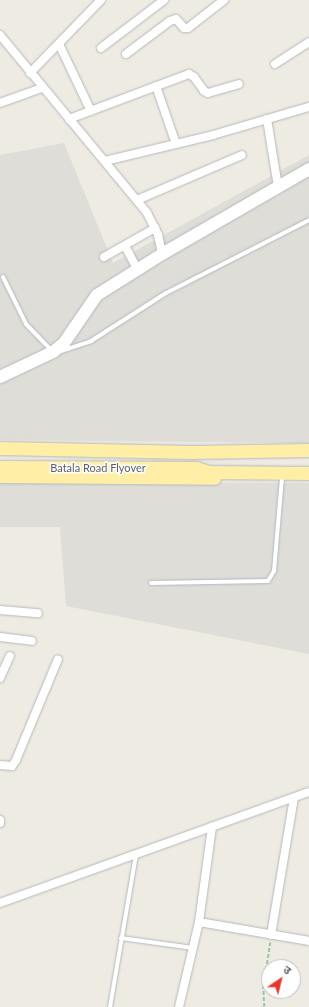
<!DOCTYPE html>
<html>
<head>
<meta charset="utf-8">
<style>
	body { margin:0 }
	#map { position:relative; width:309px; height:1007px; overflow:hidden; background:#eeebe2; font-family:Lato,"Noto Sans Devanagari",sans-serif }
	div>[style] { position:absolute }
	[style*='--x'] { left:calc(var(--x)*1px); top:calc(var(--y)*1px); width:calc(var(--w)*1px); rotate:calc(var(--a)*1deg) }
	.industrial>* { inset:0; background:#deddd7 }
	.path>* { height:1.5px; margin-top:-0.75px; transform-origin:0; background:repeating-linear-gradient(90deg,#97c7a4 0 4px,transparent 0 6px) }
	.roads { filter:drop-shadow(0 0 1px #b5b8bd) drop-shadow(0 0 1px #b5b8bd) }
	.lane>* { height:4px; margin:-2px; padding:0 2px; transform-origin:2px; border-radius:2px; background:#fff }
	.street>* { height:8px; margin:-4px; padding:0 4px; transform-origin:4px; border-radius:4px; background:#fff }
	.secondary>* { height:12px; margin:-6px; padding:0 6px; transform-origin:6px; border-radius:6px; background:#fff }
	.primary>* { height:13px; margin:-6.5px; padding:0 6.5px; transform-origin:6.5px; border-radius:6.5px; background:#ffefa6 }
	span { translate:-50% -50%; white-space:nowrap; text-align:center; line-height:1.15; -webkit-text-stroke:3px #fff; paint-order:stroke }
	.street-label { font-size:11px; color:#5a5f63 }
	.north { position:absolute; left:261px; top:959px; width:40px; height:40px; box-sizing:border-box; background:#fff; border:1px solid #bdbfc1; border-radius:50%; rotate:35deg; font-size:11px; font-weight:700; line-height:16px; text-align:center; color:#5a5f63 }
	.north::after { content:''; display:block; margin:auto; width:14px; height:18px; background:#ec362a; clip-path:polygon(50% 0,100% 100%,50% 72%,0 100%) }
</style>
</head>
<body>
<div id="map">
	<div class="industrial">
		<div style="clip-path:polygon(64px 143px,113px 263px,309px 155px,309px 443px,0 440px,0 155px)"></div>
		<div style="clip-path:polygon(0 482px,309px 483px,309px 654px,66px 606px,60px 527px,0 527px)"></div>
	</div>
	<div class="path">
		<div style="--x:264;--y:1007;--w:19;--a:-93"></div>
		<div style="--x:263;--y:988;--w:46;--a:-81.2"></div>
	</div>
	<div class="roads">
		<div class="lane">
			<div style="--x:3;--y:277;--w:52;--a:63.9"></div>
			<div style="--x:26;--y:324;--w:37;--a:46"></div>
			<div style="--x:61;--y:351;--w:32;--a:-18"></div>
			<div style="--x:91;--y:341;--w:89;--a:-32.6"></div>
			<div style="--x:166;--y:293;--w:161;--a:-27"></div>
			<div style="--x:151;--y:583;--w:117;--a:-1"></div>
			<div style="--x:268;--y:581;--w:12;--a:-59"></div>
			<div style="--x:274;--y:571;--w:94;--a:-85.1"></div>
			<div style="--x:121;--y:938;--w:73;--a:7.9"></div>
			<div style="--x:110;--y:1007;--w:154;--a:-80.3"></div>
		</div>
		<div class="street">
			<div style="--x:0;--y:35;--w:231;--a:50.4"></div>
			<div style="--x:147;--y:213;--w:25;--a:63"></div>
			<div style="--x:158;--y:235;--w:19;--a:78"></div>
			<div style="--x:59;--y:44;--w:74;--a:64.5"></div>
			<div style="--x:101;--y:48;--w:79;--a:-37.3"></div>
			<div style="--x:126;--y:54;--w:55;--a:-36.9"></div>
			<div style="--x:170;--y:21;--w:6;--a:-18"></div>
			<div style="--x:176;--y:19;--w:12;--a:48"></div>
			<div style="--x:184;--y:28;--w:4;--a:0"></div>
			<div style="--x:188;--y:28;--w:46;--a:-37.9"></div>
			<div style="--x:275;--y:64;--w:40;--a:-32.9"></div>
			<div style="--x:30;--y:73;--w:102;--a:-45.8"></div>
			<div style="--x:156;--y:86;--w:61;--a:71"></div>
			<div style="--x:0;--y:103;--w:45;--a:-19.7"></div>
			<div style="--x:69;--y:119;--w:128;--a:-20.6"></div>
			<div style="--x:189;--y:74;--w:6;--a:31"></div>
			<div style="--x:194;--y:77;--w:17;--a:54"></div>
			<div style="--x:204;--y:91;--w:4;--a:27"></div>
			<div style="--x:208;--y:93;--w:32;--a:-16"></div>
			<div style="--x:267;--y:119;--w:69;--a:80.8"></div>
			<div style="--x:105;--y:161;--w:111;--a:-13.5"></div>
			<div style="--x:213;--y:135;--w:100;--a:-16.3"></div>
			<div style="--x:137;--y:200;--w:114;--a:-23.2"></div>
			<div style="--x:125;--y:246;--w:26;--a:62"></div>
			<div style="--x:104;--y:257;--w:59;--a:-29.6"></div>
			<div style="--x:0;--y:610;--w:38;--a:5"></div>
			<div style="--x:0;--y:637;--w:32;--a:7"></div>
			<div style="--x:0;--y:678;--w:24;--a:-66"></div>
			<div style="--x:0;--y:765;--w:12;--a:5"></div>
			<div style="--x:12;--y:766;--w:7;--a:-56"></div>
			<div style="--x:16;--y:760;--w:109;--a:-67.4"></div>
			<div style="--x:0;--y:820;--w:3;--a:90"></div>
			<div style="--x:0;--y:903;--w:328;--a:-19.8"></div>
			<div style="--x:199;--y:922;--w:112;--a:9.8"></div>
			<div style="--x:271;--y:935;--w:139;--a:-80.5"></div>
			<div style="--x:179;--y:1007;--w:87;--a:-76.8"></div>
			<div style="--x:199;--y:922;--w:96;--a:-82.2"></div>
		</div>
		<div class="secondary">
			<div style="--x:0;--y:377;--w:59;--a:-25.3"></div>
			<div style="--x:53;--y:352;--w:14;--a:-39"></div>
			<div style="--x:64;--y:343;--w:58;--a:-55.5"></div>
			<div style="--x:97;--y:295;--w:77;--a:-32.2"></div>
			<div style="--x:162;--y:254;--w:170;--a:-30"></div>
		</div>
		<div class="primary">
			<div style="--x:0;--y:448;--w:191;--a:1.2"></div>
			<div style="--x:191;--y:452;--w:118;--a:-1"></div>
			<div style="--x:0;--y:467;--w:196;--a:0.3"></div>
			<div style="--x:196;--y:468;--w:13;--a:18"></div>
			<div style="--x:208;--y:472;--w:101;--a:0.6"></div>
			<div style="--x:0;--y:476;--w:214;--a:0.5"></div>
		</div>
	</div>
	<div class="street-label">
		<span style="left:98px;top:468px">Batala Road Flyover</span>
	</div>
	<div class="north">उ</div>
</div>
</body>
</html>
